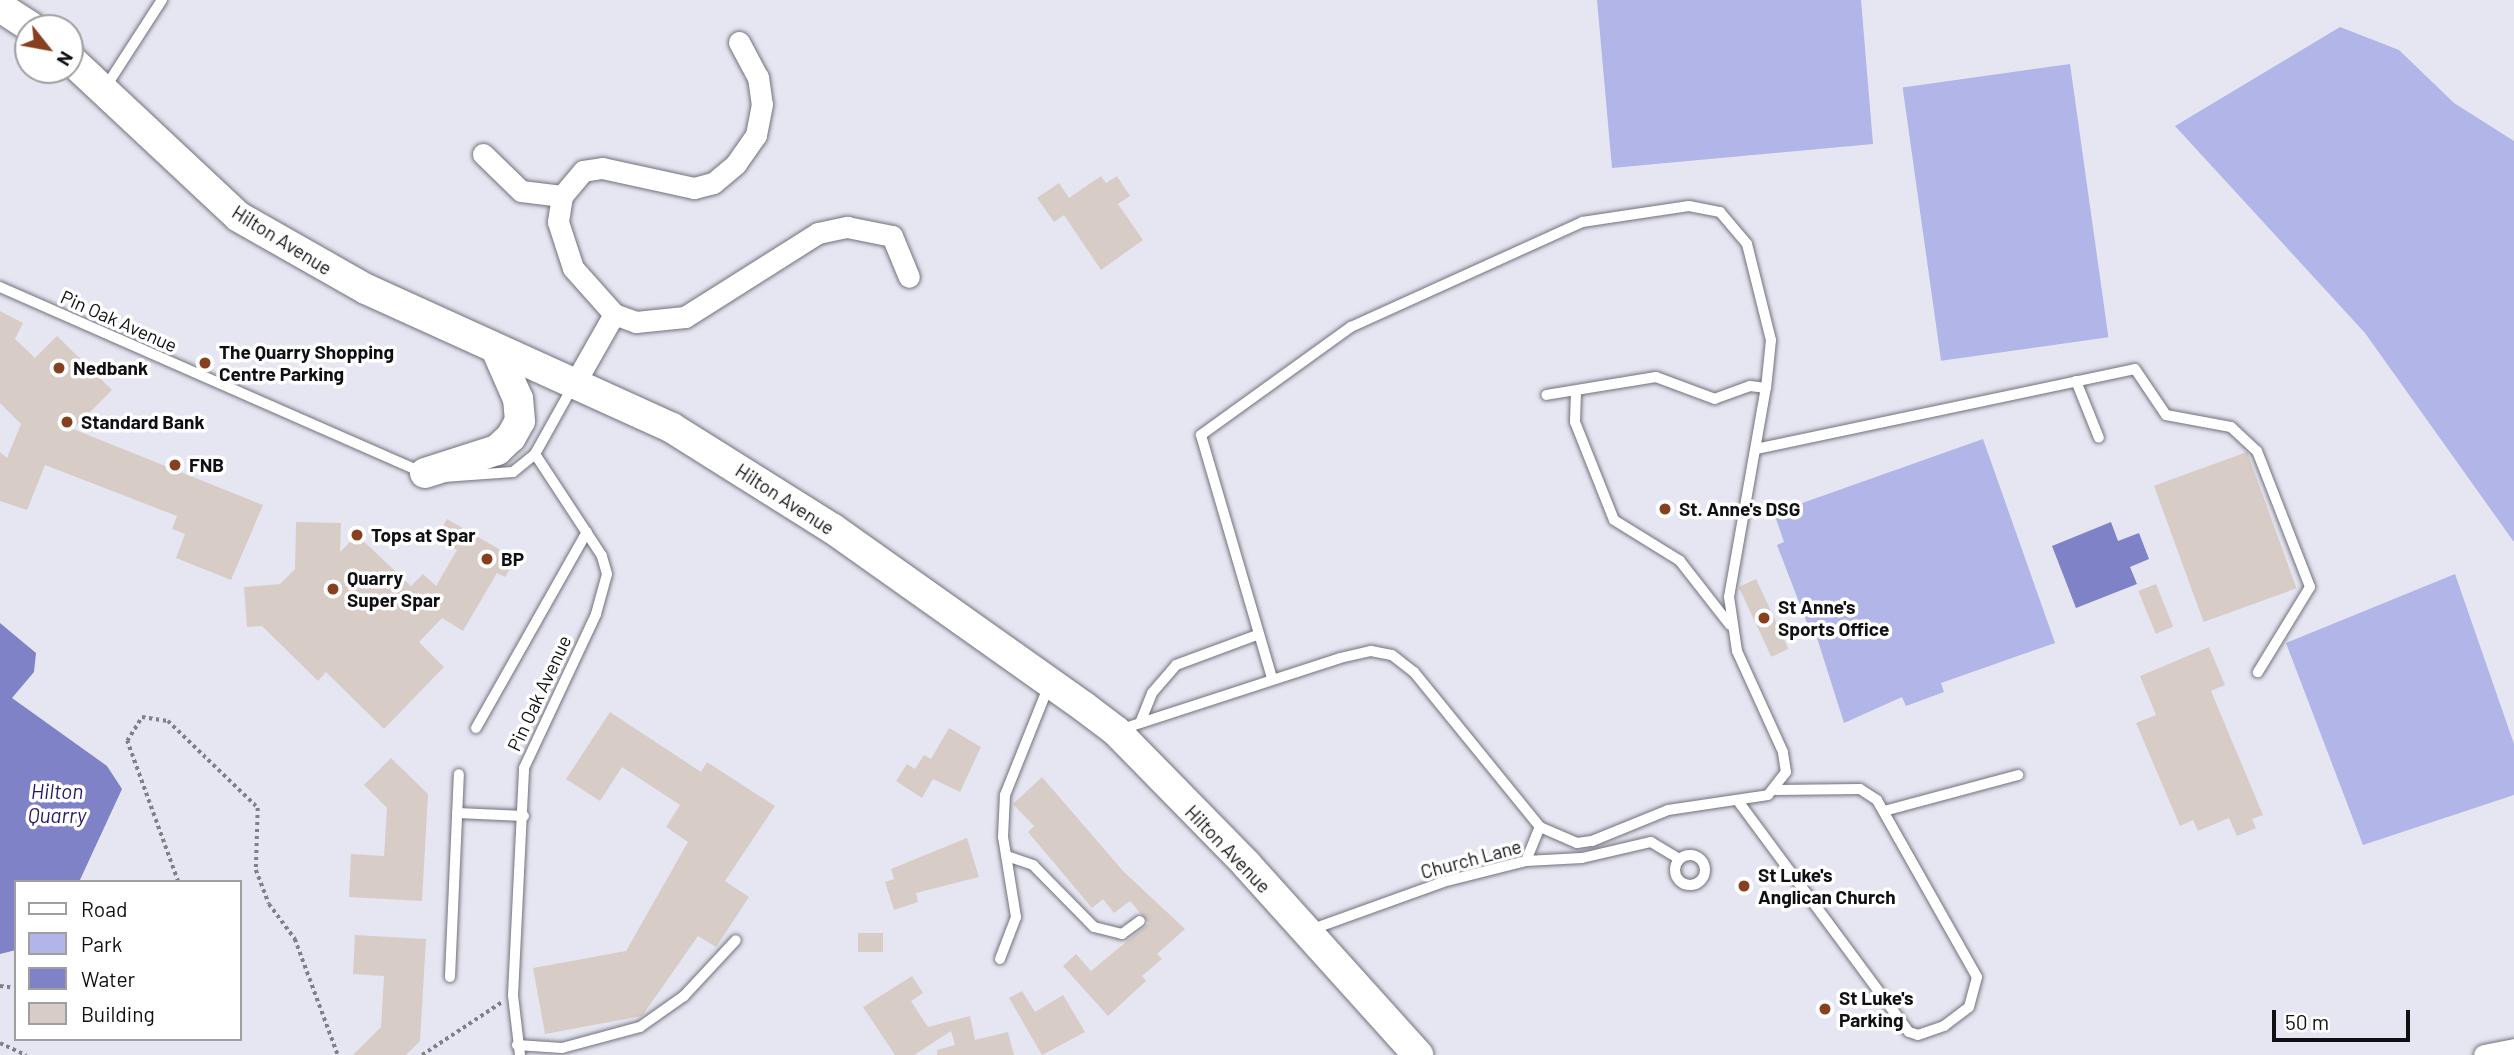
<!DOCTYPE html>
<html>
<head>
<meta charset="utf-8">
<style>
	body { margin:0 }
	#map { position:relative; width:2514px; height:1055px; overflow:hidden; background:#e5e6f1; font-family:Barlow,sans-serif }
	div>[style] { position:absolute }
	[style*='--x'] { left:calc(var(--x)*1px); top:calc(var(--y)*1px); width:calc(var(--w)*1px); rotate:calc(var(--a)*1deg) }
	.green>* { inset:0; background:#b1b5e7; transform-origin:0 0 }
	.water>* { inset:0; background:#7f82c7 }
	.building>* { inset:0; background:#d8ccc7; transform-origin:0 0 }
	.path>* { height:3.5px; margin-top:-1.75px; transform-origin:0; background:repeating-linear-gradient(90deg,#808088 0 3.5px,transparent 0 7px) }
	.roads { filter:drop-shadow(0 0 2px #71727c) drop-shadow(0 0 2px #71727c) }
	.lane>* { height:10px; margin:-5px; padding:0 5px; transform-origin:5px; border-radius:5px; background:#fff }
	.lane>.ring { margin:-5px; padding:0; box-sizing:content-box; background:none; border:10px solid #fff; border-radius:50% }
	.street>* { height:21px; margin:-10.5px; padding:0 10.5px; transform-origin:10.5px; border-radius:10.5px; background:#fff }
	.secondary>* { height:30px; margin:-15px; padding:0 15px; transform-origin:15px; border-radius:15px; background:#fff }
	.dots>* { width:19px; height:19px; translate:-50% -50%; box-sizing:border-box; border:4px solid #fff; border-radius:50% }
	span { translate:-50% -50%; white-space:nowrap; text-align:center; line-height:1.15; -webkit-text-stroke:7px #fff; paint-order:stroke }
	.street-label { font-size:19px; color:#101014 }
	.poi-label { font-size:19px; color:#101014; font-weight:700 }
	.left { translate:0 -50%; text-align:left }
	.water-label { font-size:21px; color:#261a6b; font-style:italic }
	.legend { position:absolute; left:14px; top:880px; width:228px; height:161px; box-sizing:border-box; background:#fff; border:2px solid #9f9fa1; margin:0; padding:9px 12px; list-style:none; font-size:21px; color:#101014 }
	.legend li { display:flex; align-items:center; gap:14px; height:35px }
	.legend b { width:35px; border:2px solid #9f9fa1 }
	.north { position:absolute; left:14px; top:14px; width:70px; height:70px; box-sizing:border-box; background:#fff; border:2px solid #9f9fa1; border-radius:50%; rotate:121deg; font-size:19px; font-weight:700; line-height:28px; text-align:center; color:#101014 }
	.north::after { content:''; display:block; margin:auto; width:24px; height:32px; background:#87401f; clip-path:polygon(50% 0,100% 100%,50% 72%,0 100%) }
	.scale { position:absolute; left:2272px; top:1010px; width:138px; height:32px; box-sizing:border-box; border:4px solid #101014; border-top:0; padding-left:9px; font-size:21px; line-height:24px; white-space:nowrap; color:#101014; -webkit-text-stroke:5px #fff; paint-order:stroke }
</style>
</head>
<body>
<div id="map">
	<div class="green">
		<div style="clip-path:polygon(1597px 0,1861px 0,1873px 144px,1612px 168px)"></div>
		<div style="clip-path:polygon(2340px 27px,2399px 50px,2454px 103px,2514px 141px,2514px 542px,2365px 333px,2175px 126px)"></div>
		<div style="left:2070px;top:64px;width:276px;height:169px;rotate:82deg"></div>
		<div style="clip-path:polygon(1983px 439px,2055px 643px,1941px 683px,1944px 692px,1906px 706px,1902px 697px,1844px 723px,1812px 622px,1807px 623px,1777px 545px,1784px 542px,1774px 513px)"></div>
		<div style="clip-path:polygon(2455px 574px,2514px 744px,2514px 795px,2363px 845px,2286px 643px)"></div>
	</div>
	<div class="water">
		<div style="clip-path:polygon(2111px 522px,2118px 541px,2139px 533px,2149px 559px,2130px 567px,2137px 584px,2076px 608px,2052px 546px)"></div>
		<div style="clip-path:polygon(0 623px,36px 653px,34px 672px,12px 698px,107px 766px,122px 789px,79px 882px,16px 882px,16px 950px,0 954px)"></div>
	</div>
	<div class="building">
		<div style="clip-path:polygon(1101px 176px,1106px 183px,1117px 176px,1130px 196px,1118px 204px,1143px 240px,1101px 270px,1064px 215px,1054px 222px,1037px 198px,1059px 183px,1069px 198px)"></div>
		<div style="clip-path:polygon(0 311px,23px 323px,15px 339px,35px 358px,57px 336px,112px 390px,73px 429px,263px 505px,231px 580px,176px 558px,185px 534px,172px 529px,177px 516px,45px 465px,27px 510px,0 501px,0 452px,7px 458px,21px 424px,0 403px)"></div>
		<div style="left:2247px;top:452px;width:145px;height:99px;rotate:70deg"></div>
		<div style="clip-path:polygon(447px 519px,516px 559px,505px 577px,497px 573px,463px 631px,442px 618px,419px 642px,444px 667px,384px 729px,326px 672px,318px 681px,262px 626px,247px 627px,244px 587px,280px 584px,295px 569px,296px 522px,341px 523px,340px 552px,357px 535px,411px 586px,423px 574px,436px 586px,457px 550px,436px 538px)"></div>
		<div style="left:1756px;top:579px;width:77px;height:19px;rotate:65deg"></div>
		<div style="left:2156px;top:584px;width:46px;height:19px;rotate:68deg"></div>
		<div style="clip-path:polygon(2209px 647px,2225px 685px,2211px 691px,2263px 815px,2252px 819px,2256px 828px,2237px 836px,2229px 818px,2198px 831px,2193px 820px,2180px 826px,2136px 723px,2156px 715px,2140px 676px)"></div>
		<div style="clip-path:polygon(610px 712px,701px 772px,707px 762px,775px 806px,725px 881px,749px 897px,716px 947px,698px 936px,642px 1016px,545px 1034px,533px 968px,626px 951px,688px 842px,666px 827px,680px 805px,622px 767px,600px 801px,566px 779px)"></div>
		<div style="clip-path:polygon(949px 728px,981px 747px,960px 792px,933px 779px,922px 798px,896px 781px,907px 764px,915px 769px,924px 755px,931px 759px)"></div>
		<div style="clip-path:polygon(391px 758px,428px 794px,422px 901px,349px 897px,351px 854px,384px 856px,387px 808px,364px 785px)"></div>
		<div style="clip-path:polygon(1042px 777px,1124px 872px,1185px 929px,1157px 954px,1162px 959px,1142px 976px,1146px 981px,1108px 1016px,1063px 966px,1076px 954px,1091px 971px,1149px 923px,1130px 901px,1114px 913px,1103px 899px,1092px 908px,1028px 832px,1034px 826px,1013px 804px)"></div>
		<div style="clip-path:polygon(967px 838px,979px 877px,916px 893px,918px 902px,894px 910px,885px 882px,894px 879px,891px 869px)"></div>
		<div style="left:858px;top:933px;width:25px;height:19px"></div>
		<div style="clip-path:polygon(355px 935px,426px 939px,420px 1041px,406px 1055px,353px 1055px,381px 1027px,384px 976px,353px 974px)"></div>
		<div style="clip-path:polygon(912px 976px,923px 993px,911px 1001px,928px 1027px,970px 1016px,975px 1040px,1008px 1032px,1014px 1055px,937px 1055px,937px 1050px,955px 1045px,951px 1031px,914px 1055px,895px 1055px,863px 1007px)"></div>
		<div style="clip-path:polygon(1022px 991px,1035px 1012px,1063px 995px,1085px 1032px,1042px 1055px,1009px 998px)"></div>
	</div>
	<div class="path">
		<div style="--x:178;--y:882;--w:150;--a:-109.9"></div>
		<div style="--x:127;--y:741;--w:28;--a:-58"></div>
		<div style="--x:142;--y:717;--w:26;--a:9"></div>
		<div style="--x:168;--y:721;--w:125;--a:44"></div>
		<div style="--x:258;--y:808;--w:62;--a:91.8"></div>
		<div style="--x:256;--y:870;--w:36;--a:69"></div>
		<div style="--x:269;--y:904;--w:44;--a:53.4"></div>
		<div style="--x:295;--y:939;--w:124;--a:69.7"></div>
		<div style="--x:0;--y:986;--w:16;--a:7"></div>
		<div style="--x:0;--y:1043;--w:29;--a:25"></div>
		<div style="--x:422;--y:1055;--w:96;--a:-33.5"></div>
	</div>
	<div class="roads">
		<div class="lane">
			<div style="--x:105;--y:88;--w:105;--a:-57.1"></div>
			<div style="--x:0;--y:287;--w:463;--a:23.7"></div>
			<div style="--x:2076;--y:381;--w:61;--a:68"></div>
			<div style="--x:1576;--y:392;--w:30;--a:92"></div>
			<div style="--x:1575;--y:422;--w:105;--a:68.3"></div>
			<div style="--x:1614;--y:520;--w:78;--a:31.8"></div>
			<div style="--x:1680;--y:561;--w:81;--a:52"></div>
			<div style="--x:1756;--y:449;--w:387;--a:-11.9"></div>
			<div style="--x:2135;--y:369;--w:55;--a:56"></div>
			<div style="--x:2166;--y:415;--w:66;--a:10.5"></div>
			<div style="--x:2231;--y:427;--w:35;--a:43"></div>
			<div style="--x:2257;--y:451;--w:146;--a:68.7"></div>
			<div style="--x:2310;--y:587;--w:100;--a:121.5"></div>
			<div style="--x:443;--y:477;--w:70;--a:-4.1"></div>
			<div style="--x:513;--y:472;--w:28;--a:-39"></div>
			<div style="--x:535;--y:454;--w:78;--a:-60.8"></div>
			<div style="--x:1272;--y:678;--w:253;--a:-106.3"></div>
			<div style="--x:1201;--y:435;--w:185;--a:-35.8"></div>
			<div style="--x:1351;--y:327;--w:254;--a:-24.4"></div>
			<div style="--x:1582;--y:222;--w:108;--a:-8.5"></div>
			<div style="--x:1689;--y:206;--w:32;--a:11"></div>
			<div style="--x:1720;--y:212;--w:42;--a:49.8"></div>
			<div style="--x:1747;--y:244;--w:99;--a:76"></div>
			<div style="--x:1771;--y:340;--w:48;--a:95.9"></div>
			<div style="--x:1140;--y:723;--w:32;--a:-68"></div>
			<div style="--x:1152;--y:693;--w:37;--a:-49"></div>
			<div style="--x:1176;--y:665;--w:86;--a:-20.3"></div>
			<div style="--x:476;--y:728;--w:225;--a:-60.5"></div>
			<div style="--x:1119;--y:730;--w:232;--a:-18"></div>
			<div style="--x:1340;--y:658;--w:32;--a:-13"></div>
			<div style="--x:1371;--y:651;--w:21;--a:11"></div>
			<div style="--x:1392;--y:655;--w:28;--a:38"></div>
			<div style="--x:1414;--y:672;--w:200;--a:50.9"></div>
			<div style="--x:1738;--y:801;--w:287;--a:53.5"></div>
			<div style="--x:1909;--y:1032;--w:9;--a:18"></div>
			<div style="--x:1918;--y:1035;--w:28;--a:-19"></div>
			<div style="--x:1944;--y:1026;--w:31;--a:-37"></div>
			<div style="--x:1969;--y:1007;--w:31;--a:-75"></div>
			<div style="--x:1977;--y:977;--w:203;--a:-119.5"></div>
			<div style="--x:1877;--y:800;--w:20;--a:-147"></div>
			<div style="--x:1860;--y:789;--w:84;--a:179.3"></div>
			<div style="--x:1884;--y:811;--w:139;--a:-15"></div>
			<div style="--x:457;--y:813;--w:67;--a:2.6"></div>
			<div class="ring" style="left:1675px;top:855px;width:20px;height:20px"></div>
			<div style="--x:1007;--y:856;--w:28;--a:19"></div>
			<div style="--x:1033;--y:865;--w:87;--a:45.5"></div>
			<div style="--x:1094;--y:927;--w:29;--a:14"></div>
			<div style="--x:1122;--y:934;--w:22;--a:-36"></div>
			<div style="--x:1526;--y:861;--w:37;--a:-68"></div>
			<div style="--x:1540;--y:827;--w:40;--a:23.4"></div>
			<div style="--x:1577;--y:843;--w:15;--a:-8"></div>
			<div style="--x:1592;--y:841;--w:82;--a:-22.2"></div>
			<div style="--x:1668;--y:810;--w:101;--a:-8.5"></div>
			<div style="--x:1768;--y:795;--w:29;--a:-52"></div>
			<div style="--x:1786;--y:772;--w:20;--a:-99"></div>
			<div style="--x:1783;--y:752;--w:111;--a:-114.5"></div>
			<div style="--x:1737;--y:651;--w:55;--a:-98.4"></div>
			<div style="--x:1729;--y:597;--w:212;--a:-80"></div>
			<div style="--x:1766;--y:388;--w:16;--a:-173"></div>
			<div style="--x:1750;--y:386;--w:37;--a:160"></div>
			<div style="--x:1715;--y:399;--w:63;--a:-159.6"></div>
			<div style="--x:1656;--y:377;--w:111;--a:170.7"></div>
			<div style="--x:1310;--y:930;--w:141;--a:-19.8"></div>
			<div style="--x:1443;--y:882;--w:86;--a:-14.2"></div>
			<div style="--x:1526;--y:861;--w:56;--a:-3.1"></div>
			<div style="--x:1582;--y:858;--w:71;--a:-13.1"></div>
			<div style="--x:1651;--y:842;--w:33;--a:31"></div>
			<div style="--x:1000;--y:959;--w:45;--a:-69.1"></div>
			<div style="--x:1016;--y:917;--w:81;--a:-99.2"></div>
			<div style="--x:1003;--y:837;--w:42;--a:-87.3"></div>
			<div style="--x:1005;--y:795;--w:118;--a:-68.2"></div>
			<div style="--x:450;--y:977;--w:203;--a:-87.5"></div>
			<div style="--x:517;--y:1045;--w:45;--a:3.8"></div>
			<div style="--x:562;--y:1048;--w:81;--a:-15.1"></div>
			<div style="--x:640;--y:1027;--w:54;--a:-35.2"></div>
			<div style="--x:684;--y:996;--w:76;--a:-47.1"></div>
			<div style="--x:520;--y:1055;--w:60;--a:-96.7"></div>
			<div style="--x:513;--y:995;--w:227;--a:-87.2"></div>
			<div style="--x:524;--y:768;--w:170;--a:-64.9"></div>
			<div style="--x:596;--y:614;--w:41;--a:-74.6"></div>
			<div style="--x:607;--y:574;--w:19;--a:-106"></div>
			<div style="--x:602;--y:556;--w:122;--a:-123.3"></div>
		</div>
		<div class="street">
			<div style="--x:739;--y:42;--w:40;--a:62"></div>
			<div style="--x:758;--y:77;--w:27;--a:82"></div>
			<div style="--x:762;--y:104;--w:32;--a:101"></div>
			<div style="--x:756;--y:135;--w:35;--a:125"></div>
			<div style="--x:736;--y:164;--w:30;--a:140"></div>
			<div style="--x:713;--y:183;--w:20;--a:165"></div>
			<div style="--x:694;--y:188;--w:94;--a:-167.7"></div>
			<div style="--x:602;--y:168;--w:19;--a:171"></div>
			<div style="--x:583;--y:171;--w:33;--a:130"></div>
			<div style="--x:562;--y:196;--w:26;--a:99"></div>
			<div style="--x:558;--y:222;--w:48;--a:71.9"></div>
			<div style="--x:573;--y:268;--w:62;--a:48.3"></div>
			<div style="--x:614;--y:314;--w:23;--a:20"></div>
			<div style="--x:636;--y:322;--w:49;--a:-5.8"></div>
			<div style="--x:685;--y:317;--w:157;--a:-32.3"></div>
			<div style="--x:818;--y:233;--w:30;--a:-12"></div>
			<div style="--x:847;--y:227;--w:46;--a:11.3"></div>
			<div style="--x:892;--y:236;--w:44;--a:67.5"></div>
			<div style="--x:483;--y:154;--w:53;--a:44.2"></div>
			<div style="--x:521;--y:191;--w:41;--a:7"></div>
			<div style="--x:576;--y:381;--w:77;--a:-60.4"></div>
			<div style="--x:2484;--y:1055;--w:31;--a:-11"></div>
		</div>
		<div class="secondary">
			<div style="--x:0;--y:7;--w:38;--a:33"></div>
			<div style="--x:70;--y:59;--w:231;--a:43.1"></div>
			<div style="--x:239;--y:217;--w:146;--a:29.6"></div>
			<div style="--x:366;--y:289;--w:336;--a:24.4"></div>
			<div style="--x:672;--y:428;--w:190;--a:32.1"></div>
			<div style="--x:833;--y:529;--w:306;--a:35.3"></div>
			<div style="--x:1083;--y:706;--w:41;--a:37.1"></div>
			<div style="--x:1116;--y:731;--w:187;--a:45.6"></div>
			<div style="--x:1247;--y:865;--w:256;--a:48"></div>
			<div style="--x:425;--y:473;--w:76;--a:-17.7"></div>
			<div style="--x:497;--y:450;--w:19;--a:-43"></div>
			<div style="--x:511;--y:437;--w:18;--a:-61"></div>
			<div style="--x:520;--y:421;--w:22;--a:-95"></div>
			<div style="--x:518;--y:399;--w:55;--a:-113.7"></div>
		</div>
	</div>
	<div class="dots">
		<div style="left:205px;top:363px;background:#87401f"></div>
		<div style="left:59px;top:368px;background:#87401f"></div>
		<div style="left:67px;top:422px;background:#87401f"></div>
		<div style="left:175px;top:465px;background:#87401f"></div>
		<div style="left:1665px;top:509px;background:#87401f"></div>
		<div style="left:357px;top:535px;background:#87401f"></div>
		<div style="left:487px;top:559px;background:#87401f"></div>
		<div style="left:333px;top:589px;background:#87401f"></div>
		<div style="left:1764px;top:618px;background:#87401f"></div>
		<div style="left:1744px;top:886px;background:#87401f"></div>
		<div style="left:1825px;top:1009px;background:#87401f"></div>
	</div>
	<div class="street-label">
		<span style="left:282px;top:240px;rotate:32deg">Hilton Avenue</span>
		<span style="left:119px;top:321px;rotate:24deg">Pin Oak Avenue</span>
		<span style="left:785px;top:499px;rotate:33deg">Hilton Avenue</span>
		<span style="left:539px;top:693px;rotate:-65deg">Pin Oak Avenue</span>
		<span style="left:1228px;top:849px;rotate:46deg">Hilton Avenue</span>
		<span style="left:1471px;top:859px;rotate:-15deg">Church Lane</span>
	</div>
	<div class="poi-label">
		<span class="left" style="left:219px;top:363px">The Quarry Shopping<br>Centre Parking</span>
		<span class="left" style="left:73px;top:368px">Nedbank</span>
		<span class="left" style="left:81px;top:422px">Standard Bank</span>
		<span class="left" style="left:189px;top:465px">FNB</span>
		<span class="left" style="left:1679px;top:509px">St. Anne's DSG</span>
		<span class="left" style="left:371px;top:535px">Tops at Spar</span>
		<span class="left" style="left:501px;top:559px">BP</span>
		<span class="left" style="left:347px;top:589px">Quarry<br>Super Spar</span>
		<span class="left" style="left:1778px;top:618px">St Anne's<br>Sports Office</span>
		<span class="left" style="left:1758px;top:886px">St Luke's<br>Anglican Church</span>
		<span class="left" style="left:1839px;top:1009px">St Luke's<br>Parking</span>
	</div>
	<div class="water-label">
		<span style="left:57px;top:803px">Hilton<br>Quarry</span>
	</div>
	<ul class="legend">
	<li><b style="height:9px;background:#fff"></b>Road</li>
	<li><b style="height:19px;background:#b1b5e7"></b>Park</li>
	<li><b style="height:19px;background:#7f82c7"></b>Water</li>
	<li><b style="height:19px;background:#d8ccc7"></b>Building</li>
	</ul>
	<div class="north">N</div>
	<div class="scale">50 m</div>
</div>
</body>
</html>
